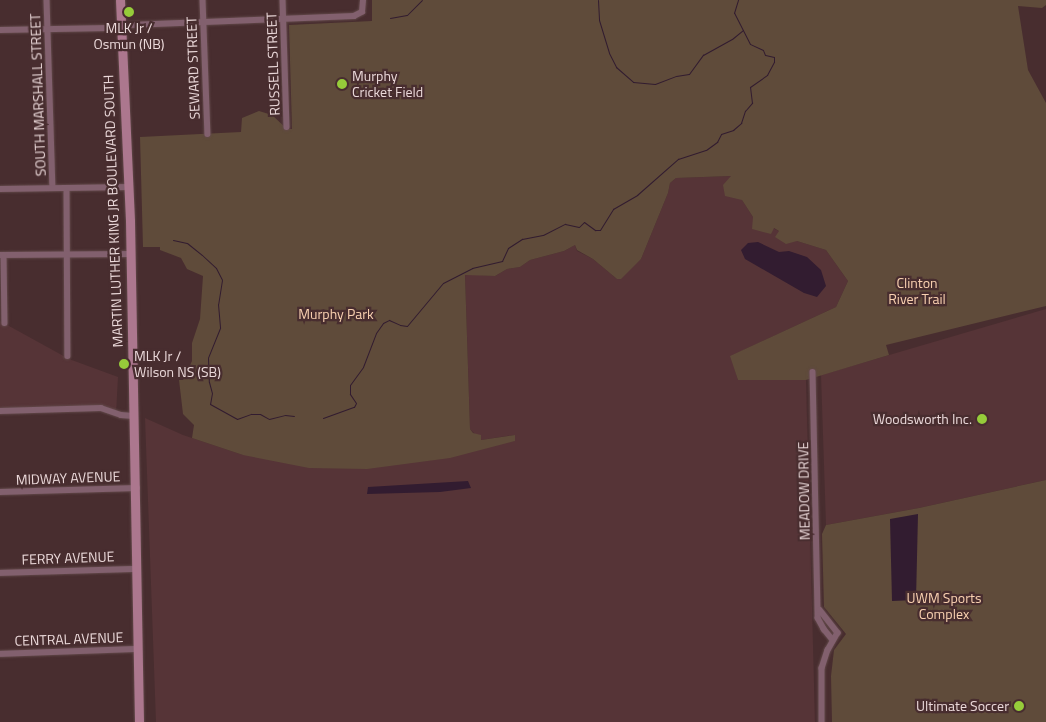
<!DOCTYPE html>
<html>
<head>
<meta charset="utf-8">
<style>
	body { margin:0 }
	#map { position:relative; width:1046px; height:722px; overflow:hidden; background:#482d2f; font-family:"Titillium Web",sans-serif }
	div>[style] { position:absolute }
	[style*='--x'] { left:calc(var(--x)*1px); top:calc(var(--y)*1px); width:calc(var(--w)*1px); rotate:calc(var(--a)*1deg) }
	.built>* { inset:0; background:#563437 }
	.green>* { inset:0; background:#5f4b3a }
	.water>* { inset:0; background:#321c30 }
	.stream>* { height:1px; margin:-0.5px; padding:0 0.5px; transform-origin:0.5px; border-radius:0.5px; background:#321c30 }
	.roads { filter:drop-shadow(0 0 1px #62494a) drop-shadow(0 0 1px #62494a) }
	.street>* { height:5.5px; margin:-2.75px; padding:0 2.75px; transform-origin:2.75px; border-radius:2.75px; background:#82606e }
	.secondary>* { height:9px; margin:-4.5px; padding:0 4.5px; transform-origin:4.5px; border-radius:4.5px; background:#ac778e }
	.dots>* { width:14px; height:14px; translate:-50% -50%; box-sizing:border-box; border:2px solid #482d2f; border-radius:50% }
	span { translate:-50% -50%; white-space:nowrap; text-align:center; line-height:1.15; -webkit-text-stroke:4.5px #482d2f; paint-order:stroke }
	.poi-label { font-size:14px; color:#ebd9da }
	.left { translate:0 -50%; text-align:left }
	.right { translate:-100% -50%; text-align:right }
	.street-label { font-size:14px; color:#ebd9da }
	.park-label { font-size:14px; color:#fad1b1 }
</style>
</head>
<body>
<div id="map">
	<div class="built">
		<div style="clip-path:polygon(732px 176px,742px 200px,753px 217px,797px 241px,826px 250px,848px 281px,836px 307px,731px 356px,738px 380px,806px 380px,815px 722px,156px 722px,145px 418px,183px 435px,243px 455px,515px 441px,514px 435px,481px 440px,470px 429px,465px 274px,495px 276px,507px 269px,520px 267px,530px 260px,564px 251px,575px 245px,577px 251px,593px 259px,617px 279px,641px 259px,668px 193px,670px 183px,676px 178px)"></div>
		<div style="clip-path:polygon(1046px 309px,1046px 480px,919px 508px,826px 525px,821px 375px)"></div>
		<div style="clip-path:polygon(0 321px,69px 359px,118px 377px,116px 414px,106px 410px,0 412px)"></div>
	</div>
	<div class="green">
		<div style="clip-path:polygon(372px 0,1046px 0,1046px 5px,1042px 8px,1018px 6px,1028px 70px,1046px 103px,1046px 306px,886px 345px,889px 355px,806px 380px,738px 380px,730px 356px,836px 307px,848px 281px,826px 250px,797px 241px,786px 244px,775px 237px,779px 231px,774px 228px,771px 234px,752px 229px,753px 217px,742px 200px,725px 196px,723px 185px,731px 176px,676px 178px,670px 183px,668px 193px,641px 259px,621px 279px,617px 279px,593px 259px,577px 250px,575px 245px,564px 251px,530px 260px,520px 267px,507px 269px,495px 276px,465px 275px,470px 429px,473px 433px,481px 435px,481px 440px,515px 435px,515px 441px,450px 458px,367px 469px,309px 468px,243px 455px,192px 438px,194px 425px,183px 414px,179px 380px,183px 380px,192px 361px,192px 343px,200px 319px,203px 276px,187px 269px,181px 258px,160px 250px,160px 247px,143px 247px,140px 137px,241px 132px,242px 118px,259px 111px,272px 115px,287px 129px,292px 129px,289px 25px,372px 21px)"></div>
		<div style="clip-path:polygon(1046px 480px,1046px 722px,832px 722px,831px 676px,834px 650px,846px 634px,824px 607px,822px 534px,826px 525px,919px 508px)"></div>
	</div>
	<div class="water">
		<div style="clip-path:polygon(758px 242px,779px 252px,789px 251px,807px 257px,821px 270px,826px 286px,817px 297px,804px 293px,745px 259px,741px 250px,748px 243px)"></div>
		<div style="clip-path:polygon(468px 481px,471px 488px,440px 492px,367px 494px,368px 487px)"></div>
		<div style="clip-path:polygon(918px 514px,916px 600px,892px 601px,890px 519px)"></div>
	</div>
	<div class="stream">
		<div style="--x:598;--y:0;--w:20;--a:87"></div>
		<div style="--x:599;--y:20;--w:34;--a:73"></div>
		<div style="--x:609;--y:53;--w:16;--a:63"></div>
		<div style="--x:616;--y:67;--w:23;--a:41"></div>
		<div style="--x:633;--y:82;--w:22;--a:5"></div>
		<div style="--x:655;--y:84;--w:22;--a:-21"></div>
		<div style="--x:676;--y:76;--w:13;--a:-9"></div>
		<div style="--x:689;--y:74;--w:24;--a:-54"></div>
		<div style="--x:703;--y:55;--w:33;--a:-29"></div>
		<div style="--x:732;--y:39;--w:14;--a:-39"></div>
		<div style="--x:390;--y:18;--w:17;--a:-10"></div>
		<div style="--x:407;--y:15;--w:21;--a:-45"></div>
		<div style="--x:173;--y:240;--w:14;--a:12"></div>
		<div style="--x:187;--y:243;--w:19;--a:39"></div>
		<div style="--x:202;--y:255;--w:19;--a:43"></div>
		<div style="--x:216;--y:268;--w:13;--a:63"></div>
		<div style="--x:222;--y:280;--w:24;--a:99"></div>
		<div style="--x:218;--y:304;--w:24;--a:85"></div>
		<div style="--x:220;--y:328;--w:32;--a:112"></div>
		<div style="--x:208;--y:358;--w:24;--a:88"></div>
		<div style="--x:209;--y:382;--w:11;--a:75"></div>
		<div style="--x:212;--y:393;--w:11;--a:100"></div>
		<div style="--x:210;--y:404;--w:31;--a:29"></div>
		<div style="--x:237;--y:419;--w:15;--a:-20"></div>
		<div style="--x:251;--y:414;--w:9;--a:0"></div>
		<div style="--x:260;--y:414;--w:10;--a:29"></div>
		<div style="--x:269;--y:419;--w:16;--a:-14"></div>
		<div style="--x:285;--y:415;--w:9;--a:6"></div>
		<div style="--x:323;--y:418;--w:33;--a:-20"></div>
		<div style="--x:354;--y:407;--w:4;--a:-63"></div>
		<div style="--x:356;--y:403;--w:11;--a:-124"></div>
		<div style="--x:350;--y:394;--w:9;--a:-90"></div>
		<div style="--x:350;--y:385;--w:22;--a:-54"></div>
		<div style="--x:363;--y:367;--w:36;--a:-69"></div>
		<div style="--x:376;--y:333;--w:12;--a:-55"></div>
		<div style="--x:383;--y:323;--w:7;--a:-27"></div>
		<div style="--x:389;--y:320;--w:12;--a:24"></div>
		<div style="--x:400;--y:325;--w:7;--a:8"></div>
		<div style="--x:407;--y:326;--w:56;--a:-50.1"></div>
		<div style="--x:443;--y:283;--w:33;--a:-27"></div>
		<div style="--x:472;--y:268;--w:31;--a:-13"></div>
		<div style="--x:502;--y:261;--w:14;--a:-65"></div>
		<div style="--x:508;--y:248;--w:17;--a:-33"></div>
		<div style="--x:522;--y:239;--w:21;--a:-11"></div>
		<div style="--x:543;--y:235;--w:25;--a:-27"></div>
		<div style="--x:565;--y:224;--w:14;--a:12"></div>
		<div style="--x:579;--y:227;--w:7;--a:-45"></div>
		<div style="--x:584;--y:222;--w:14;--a:36"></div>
		<div style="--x:595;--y:230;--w:5;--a:0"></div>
		<div style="--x:600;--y:230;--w:25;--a:-58"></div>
		<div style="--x:613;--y:209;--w:28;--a:-30"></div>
		<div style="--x:637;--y:195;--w:55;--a:-41.3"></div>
		<div style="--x:678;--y:159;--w:29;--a:-18"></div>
		<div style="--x:706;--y:150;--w:14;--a:-36"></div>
		<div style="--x:717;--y:142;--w:9;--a:-63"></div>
		<div style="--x:721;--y:134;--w:13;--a:-18"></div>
		<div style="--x:733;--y:130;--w:11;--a:-41"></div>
		<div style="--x:741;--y:123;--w:13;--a:-72"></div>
		<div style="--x:745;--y:111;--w:11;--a:-49"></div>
		<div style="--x:752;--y:103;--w:16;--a:-97"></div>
		<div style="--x:750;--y:87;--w:21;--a:-35"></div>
		<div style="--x:767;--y:75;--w:15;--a:-62"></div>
		<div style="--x:774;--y:62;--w:5;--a:-90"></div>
		<div style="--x:774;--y:57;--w:9;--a:-167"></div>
		<div style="--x:765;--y:55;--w:5;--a:-112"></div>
		<div style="--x:763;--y:50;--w:14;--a:-155"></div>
		<div style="--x:750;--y:44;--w:35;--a:-117"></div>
		<div style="--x:734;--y:13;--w:14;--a:-73"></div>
	</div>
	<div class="roads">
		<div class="street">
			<div style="--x:47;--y:0;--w:188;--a:88.2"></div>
			<div style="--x:203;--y:0;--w:134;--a:87.9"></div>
			<div style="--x:283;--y:0;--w:127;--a:88.2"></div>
			<div style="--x:0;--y:30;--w:110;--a:-1"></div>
			<div style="--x:110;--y:28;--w:20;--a:-9"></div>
			<div style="--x:130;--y:25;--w:224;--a:-2.3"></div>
			<div style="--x:354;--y:16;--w:9;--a:-27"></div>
			<div style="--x:362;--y:12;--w:12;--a:-85"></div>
			<div style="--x:67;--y:188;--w:168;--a:89.7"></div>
			<div style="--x:0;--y:189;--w:129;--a:-0.9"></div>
			<div style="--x:0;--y:255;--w:131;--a:-0.4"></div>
			<div style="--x:4;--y:255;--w:68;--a:89.2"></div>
			<div style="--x:813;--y:372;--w:246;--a:88.8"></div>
			<div style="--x:818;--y:618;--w:13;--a:61"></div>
			<div style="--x:824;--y:629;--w:14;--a:51"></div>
			<div style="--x:0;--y:411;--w:101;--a:-1.7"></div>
			<div style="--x:101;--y:408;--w:21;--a:19"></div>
			<div style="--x:121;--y:415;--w:12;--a:5"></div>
			<div style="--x:0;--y:492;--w:137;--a:-1.7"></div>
			<div style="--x:0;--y:573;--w:138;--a:-1.7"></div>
			<div style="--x:820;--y:610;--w:29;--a:52"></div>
			<div style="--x:838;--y:633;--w:20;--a:120"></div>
			<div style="--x:828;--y:650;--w:19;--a:108"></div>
			<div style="--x:822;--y:668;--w:54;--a:90"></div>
			<div style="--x:0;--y:654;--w:139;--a:-2.1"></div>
		</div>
		<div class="secondary">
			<div style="--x:120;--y:0;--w:221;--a:87.4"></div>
			<div style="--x:130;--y:221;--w:501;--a:88.97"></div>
		</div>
	</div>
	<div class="dots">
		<div style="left:129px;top:12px;background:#96cc3a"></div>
		<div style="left:342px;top:84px;background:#96cc3a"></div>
		<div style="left:124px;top:364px;background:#96cc3a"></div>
		<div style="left:982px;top:419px;background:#96cc3a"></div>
		<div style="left:1019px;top:706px;background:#96cc3a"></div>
	</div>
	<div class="poi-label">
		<span style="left:129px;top:36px">MLK Jr /<br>Osmun (NB)</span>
		<span class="left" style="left:352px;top:84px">Murphy<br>Cricket Field</span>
		<span class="left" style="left:134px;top:364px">MLK Jr /<br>Wilson NS (SB)</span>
		<span class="right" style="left:972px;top:419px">Woodsworth Inc.</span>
		<span class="right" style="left:1009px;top:706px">Ultimate Soccer</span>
	</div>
	<div class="street-label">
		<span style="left:273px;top:64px;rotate:-92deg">RUSSELL STREET</span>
		<span style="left:193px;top:68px;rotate:-92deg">SEWARD STREET</span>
		<span style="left:38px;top:95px;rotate:-92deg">SOUTH MARSHALL STREET</span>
		<span style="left:113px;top:211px;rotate:-92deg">MARTIN LUTHER KING JR BOULEVARD SOUTH</span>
		<span style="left:68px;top:478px;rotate:-2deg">MIDWAY AVENUE</span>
		<span style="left:804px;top:491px;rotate:-91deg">MEADOW DRIVE</span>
		<span style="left:68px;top:558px;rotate:-2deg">FERRY AVENUE</span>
		<span style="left:69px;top:639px;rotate:-2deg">CENTRAL AVENUE</span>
	</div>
	<div class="park-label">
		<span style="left:917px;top:291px">Clinton<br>River Trail</span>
		<span style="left:336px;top:314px">Murphy Park</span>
		<span style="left:944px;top:606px">UWM Sports<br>Complex</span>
	</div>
</div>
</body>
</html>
